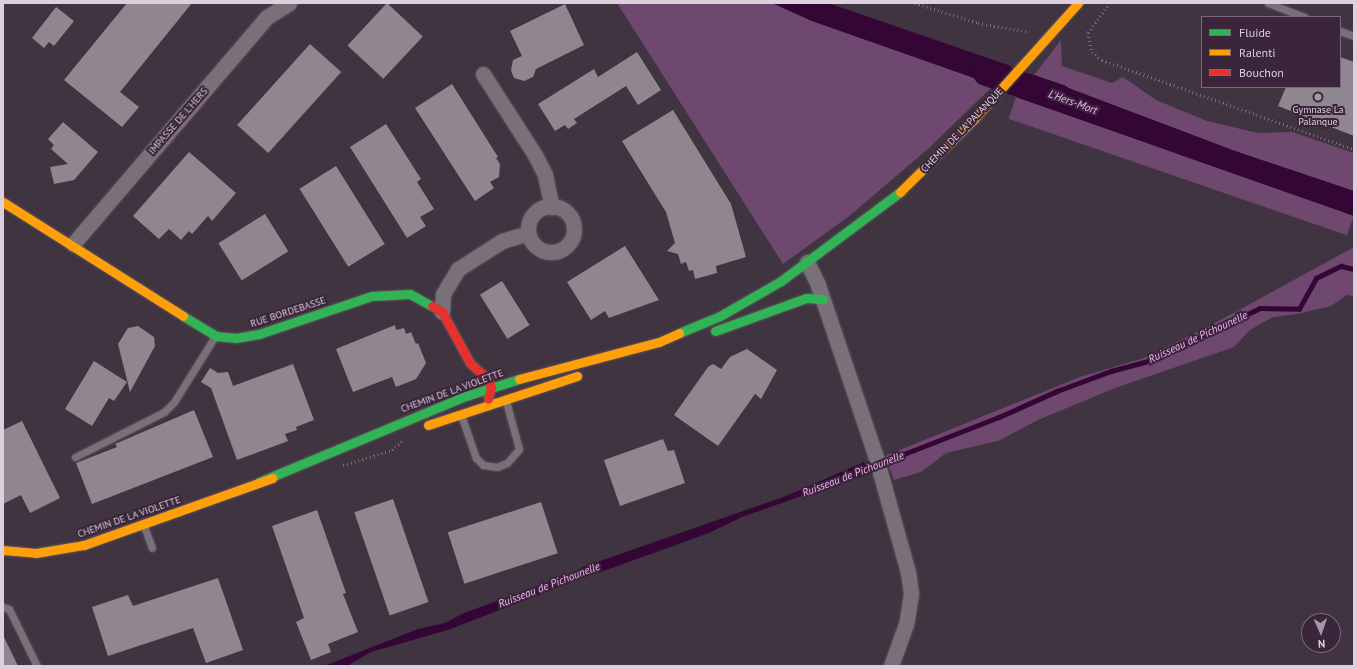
<!DOCTYPE html>
<html>
<head>
<meta charset="utf-8">
<style>
	body { margin:0 }
	#map { position:relative; width:1357px; height:669px; overflow:hidden; background:#403440; font-family:"PT Sans",sans-serif }
	div>[style] { position:absolute }
	[style*='--x'] { left:calc(var(--x)*1px); top:calc(var(--y)*1px); width:calc(var(--w)*1px); rotate:calc(var(--a)*1deg) }
	.green>* { inset:0; background:#6f4870; transform-origin:0 0 }
	.water>* { inset:0; background:#330635 }
	.stream>* { height:4.5px; margin:-2.25px; padding:0 2.25px; transform-origin:2.25px; border-radius:2.25px; background:#330635 }
	.river>* { height:26px; margin:-13px; padding:0 13px; transform-origin:13px; border-radius:13px; background:#330635 }
	.building>* { inset:0; background:#908690; transform-origin:0 0 }
	.path>* { height:2.5px; margin-top:-1.25px; transform-origin:0; background:repeating-linear-gradient(90deg,#766d76 0 1px,transparent 0 4px) }
	.roads { filter:drop-shadow(0 0 1px #5e535e) drop-shadow(0 0 1px #5e535e) }
	.lane>* { height:7px; margin:-3.5px; padding:0 3.5px; transform-origin:3.5px; border-radius:3.5px; background:#797079 }
	.street>* { height:15px; margin:-7.5px; padding:0 7.5px; transform-origin:7.5px; border-radius:7.5px; background:#797079 }
	.street>.ring { margin:-7.5px; padding:0; box-sizing:content-box; background:none; border:15px solid #797079; border-radius:50% }
	.fast>* { height:9px; margin:-4.5px; padding:0 4.5px; transform-origin:4.5px; border-radius:4.5px; background:#30b455 }
	.slow>* { height:9px; margin:-4.5px; padding:0 4.5px; transform-origin:4.5px; border-radius:4.5px; background:#ff9f0a }
	.jam>* { height:9px; margin:-4.5px; padding:0 4.5px; transform-origin:4.5px; border-radius:4.5px; background:#e5322d }
	.dots>* { width:11px; height:11px; translate:-50% -50%; box-sizing:border-box; border:2px solid #3a253a; border-radius:50% }
	span { translate:-50% -50%; white-space:nowrap; text-align:center; line-height:1.15; -webkit-text-stroke:4px #3a253a; paint-order:stroke }
	.poi-label { font-size:10px; color:#ddcfdd }
	.street-label { font-size:10px; color:#ddcfdd }
	.water-label { font-size:11px; color:#fab2fc; font-style:italic }
	.frame { position:absolute; inset:0; border:4px solid #ddcfdd; pointer-events:none }
	.legend { position:absolute; left:1201px; top:16px; width:140px; height:72px; box-sizing:border-box; background:#3a253a; border:1px solid #7b697b; margin:0; padding:5px 7px; list-style:none; font-size:12px; color:#ddcfdd }
	.legend li { display:flex; align-items:center; gap:8px; height:20px }
	.legend b { width:20px; border:1px solid #7b697b }
	.north { position:absolute; left:1301px; top:613px; width:40px; height:40px; box-sizing:border-box; background:#3a253a; border:1px solid #7b697b; border-radius:50%; rotate:177deg; font-size:11px; font-weight:700; line-height:16px; text-align:center; color:#ddcfdd }
	.north::after { content:''; display:block; margin:auto; width:14px; height:18px; background:#a699a6; clip-path:polygon(50% 0,100% 100%,50% 72%,0 100%) }
</style>
</head>
<body>
<div id="map">
	<div class="green">
		<div style="clip-path:polygon(617px 3px,772px 3px,812px 21px,994px 85px,928px 149px,848px 217px,783px 264px)"></div>
		<div style="clip-path:polygon(1061px 40px,1062px 66px,1112px 83px,1123px 77px,1156px 100px,1207px 121px,1258px 133px,1292px 132px,1354px 153px,1354px 191px,1235px 151px,1034px 75px)"></div>
		<div style="left:1016px;top:97px;width:358px;height:23px;rotate:19deg"></div>
		<div style="clip-path:polygon(1354px 247px,1354px 296px,1347px 295px,1331px 306px,1297px 314px,1273px 317px,1250px 330px,1234px 347px,1115px 388px,1038px 420px,998px 441px,946px 453px,921px 472px,894px 480px,885px 456px,1080px 377px,1144px 358px,1206px 328px)"></div>
	</div>
	<div class="water">
		<div style="clip-path:polygon(772px 3px,828px 3px,1011px 66px,994px 85px,812px 21px)"></div>
		<div style="clip-path:polygon(1034px 75px,1235px 151px,1354px 191px,1354px 216px,1016px 97px)"></div>
		<div style="clip-path:polygon(864px 462px,869px 474px,864px 476px,840px 482px,823px 490px,804px 495px,742px 517px,709px 533px,598px 573px,585px 574px,564px 585px,448px 630px,371px 652px,347px 666px,324px 666px,418px 629px,445px 623px,464px 613px,566px 576px,583px 567px,786px 496px)"></div>
	</div>
	<div class="stream">
		<div style="--x:863;--y:470;--w:146;--a:-21.3"></div>
		<div style="--x:999;--y:417;--w:64;--a:-24.1"></div>
		<div style="--x:1057;--y:391;--w:58;--a:-20.3"></div>
		<div style="--x:1111;--y:371;--w:42;--a:-15"></div>
		<div style="--x:1152;--y:360;--w:120;--a:-25.7"></div>
		<div style="--x:1260;--y:308;--w:39;--a:1"></div>
		<div style="--x:1299;--y:309;--w:35;--a:-61"></div>
		<div style="--x:1316;--y:278;--w:28;--a:-26"></div>
		<div style="--x:1341;--y:266;--w:13;--a:13"></div>
	</div>
	<div class="river">
		<div style="--x:986;--y:73;--w:77;--a:18.2"></div>
	</div>
	<div class="building">
		<div style="clip-path:polygon(127px 3px,192px 3px,120px 92px,139px 107px,122px 127px,64px 80px)"></div>
		<div style="left:387px;top:3px;width:49px;height:58px;rotate:43deg"></div>
		<div style="clip-path:polygon(565px 4px,584px 45px,536px 69px,533px 77px,524px 81px,514px 78px,511px 70px,513px 60px,522px 56px,510px 31px)"></div>
		<div style="clip-path:polygon(56px 7px,74px 21px,54px 46px,49px 42px,44px 48px,32px 38px)"></div>
		<div style="left:310px;top:44px;width:42px;height:109px;rotate:42deg"></div>
		<div style="clip-path:polygon(637px 52px,661px 90px,638px 105px,626px 86px,574px 119px,577px 123px,568px 129px,565px 125px,555px 131px,538px 104px,594px 69px,598px 77px)"></div>
		<div style="clip-path:polygon(1340px 57px,1354px 62px,1354px 136px,1278px 106px,1286px 87px,1340px 87px)"></div>
		<div style="clip-path:polygon(452px 84px,498px 157px,496px 158px,500px 164px,499px 177px,490px 182px,494px 188px,475px 201px,415px 108px)"></div>
		<div style="clip-path:polygon(673px 110px,731px 204px,746px 257px,716px 266px,717px 273px,695px 279px,693px 270px,689px 271px,686px 262px,681px 264px,678px 254px,667px 251px,675px 243px,666px 212px,622px 141px)"></div>
		<div style="clip-path:polygon(63px 122px,98px 152px,74px 180px,54px 184px,50px 167px,68px 164px,51px 149px,54px 145px,48px 139px)"></div>
		<div style="clip-path:polygon(386px 124px,421px 179px,417px 182px,434px 209px,420px 217px,426px 226px,407px 238px,350px 147px)"></div>
		<div style="clip-path:polygon(189px 152px,236px 193px,212px 221px,208px 216px,192px 234px,189px 231px,181px 240px,169px 229px,159px 239px,133px 216px)"></div>
		<div style="left:336px;top:166px;width:92px;height:43px;rotate:58deg"></div>
		<div style="left:265px;top:214px;width:44px;height:55px;rotate:58deg"></div>
		<div style="clip-path:polygon(625px 246px,659px 300px,609px 318px,605px 311px,591px 320px,567px 282px)"></div>
		<div style="left:502px;top:281px;width:52px;height:26px;rotate:58deg"></div>
		<div style="clip-path:polygon(395px 325px,396px 330px,404px 328px,406px 334px,411px 332px,416px 344px,418px 343px,426px 363px,416px 379px,396px 387px,392px 377px,353px 392px,336px 349px)"></div>
		<div style="clip-path:polygon(138px 326px,154px 337px,155px 346px,130px 392px,118px 344px,128px 328px)"></div>
		<div style="clip-path:polygon(747px 349px,777px 370px,761px 399px,755px 394px,718px 446px,674px 415px,708px 367px,713px 364px,721px 369px,730px 357px)"></div>
		<div style="clip-path:polygon(94px 361px,127px 382px,114px 401px,109px 398px,92px 426px,65px 409px)"></div>
		<div style="clip-path:polygon(293px 364px,314px 420px,296px 427px,297px 430px,285px 434px,288px 441px,237px 460px,211px 388px,201px 382px,210px 368px,218px 373px,228px 372px,233px 386px)"></div>
		<div style="clip-path:polygon(194px 410px,213px 457px,92px 504px,76px 463px,117px 447px,115px 444px)"></div>
		<div style="clip-path:polygon(22px 421px,60px 498px,30px 513px,21px 495px,3px 504px,3px 430px)"></div>
		<div style="clip-path:polygon(663px 439px,668px 451px,674px 450px,685px 483px,620px 506px,604px 460px)"></div>
		<div style="left:393px;top:499px;width:109px;height:41px;rotate:71deg"></div>
		<div style="left:541px;top:502px;width:54px;height:98px;rotate:72deg"></div>
		<div style="clip-path:polygon(317px 510px,346px 593px,343px 594px,358px 632px,328px 644px,331px 652px,311px 660px,296px 622px,304px 618px,272px 526px)"></div>
		<div style="clip-path:polygon(218px 578px,243px 650px,206px 663px,193px 628px,108px 656px,92px 607px,128px 595px,133px 606px)"></div>
		<div style="clip-path:polygon(3px 635px,18px 666px,3px 666px)"></div>
	</div>
	<div class="path">
		<div style="--x:915;--y:3;--w:66;--a:17.6"></div>
		<div style="--x:978;--y:23;--w:52;--a:10"></div>
		<div style="--x:1110;--y:3;--w:37;--a:126"></div>
		<div style="--x:1088;--y:33;--w:19;--a:78"></div>
		<div style="--x:1092;--y:52;--w:13;--a:39"></div>
		<div style="--x:1102;--y:60;--w:267;--a:19.5"></div>
		<div style="--x:343;--y:465;--w:51;--a:-17"></div>
		<div style="--x:392;--y:450;--w:13;--a:-42"></div>
	</div>
	<div class="roads">
		<div class="lane">
			<div style="--x:1268;--y:3;--w:39;--a:21"></div>
			<div style="--x:1340;--y:31;--w:15;--a:20"></div>
			<div style="--x:461;--y:415;--w:46;--a:70.8"></div>
			<div style="--x:476;--y:458;--w:10;--a:45"></div>
			<div style="--x:483;--y:465;--w:14;--a:8"></div>
			<div style="--x:497;--y:467;--w:11;--a:-22"></div>
			<div style="--x:507;--y:463;--w:18;--a:-49"></div>
			<div style="--x:519;--y:449;--w:50;--a:-105.2"></div>
			<div style="--x:75;--y:457;--w:100;--a:-26.8"></div>
			<div style="--x:164;--y:412;--w:14;--a:-45"></div>
			<div style="--x:174;--y:402;--w:75;--a:-58"></div>
			<div style="--x:144;--y:526;--w:23;--a:70"></div>
			<div style="--x:3;--y:607;--w:6;--a:18"></div>
			<div style="--x:9;--y:609;--w:64;--a:63.8"></div>
		</div>
		<div class="street">
			<div style="--x:483;--y:74;--w:96;--a:57.3"></div>
			<div style="--x:535;--y:155;--w:22;--a:63"></div>
			<div style="--x:545;--y:175;--w:33;--a:78"></div>
			<div class="ring" style="left:528px;top:206px;width:31px;height:31px"></div>
			<div style="--x:73;--y:244;--w:299;--a:-49.5"></div>
			<div style="--x:267;--y:17;--w:26;--a:-32"></div>
			<div style="--x:807;--y:262;--w:25;--a:64"></div>
			<div style="--x:818;--y:285;--w:178;--a:71.4"></div>
			<div style="--x:875;--y:454;--w:123;--a:74.4"></div>
			<div style="--x:908;--y:572;--w:22;--a:82"></div>
			<div style="--x:911;--y:594;--w:30;--a:99"></div>
			<div style="--x:906;--y:624;--w:45;--a:109.7"></div>
			<div style="--x:442;--y:312;--w:18;--a:-87"></div>
			<div style="--x:443;--y:294;--w:29;--a:-59"></div>
			<div style="--x:458;--y:269;--w:52;--a:-32.5"></div>
			<div style="--x:502;--y:241;--w:27;--a:-17"></div>
		</div>
		<div class="fast">
			<div style="--x:183;--y:316;--w:39;--a:31"></div>
			<div style="--x:216;--y:336;--w:20;--a:6"></div>
			<div style="--x:236;--y:338;--w:23;--a:-10"></div>
			<div style="--x:259;--y:334;--w:118;--a:-18.7"></div>
			<div style="--x:371;--y:296;--w:39;--a:-3"></div>
			<div style="--x:410;--y:294;--w:25;--a:29"></div>
			<div style="--x:715;--y:331;--w:97;--a:-19.9"></div>
			<div style="--x:806;--y:298;--w:17;--a:3"></div>
			<div style="--x:679;--y:333;--w:44;--a:-22.5"></div>
			<div style="--x:720;--y:316;--w:70;--a:-29.8"></div>
			<div style="--x:781;--y:281;--w:149;--a:-36.8"></div>
			<div style="--x:259;--y:482;--w:224;--a:-22.6"></div>
			<div style="--x:466;--y:396;--w:56;--a:-17.8"></div>
		</div>
		<div class="slow">
			<div style="--x:900;--y:192;--w:104;--a:-44.6"></div>
			<div style="--x:974;--y:119;--w:156;--a:-48.1"></div>
			<div style="--x:3;--y:202;--w:213;--a:32.3"></div>
			<div style="--x:519;--y:379;--w:145;--a:-14.8"></div>
			<div style="--x:659;--y:342;--w:22;--a:-24"></div>
			<div style="--x:428;--y:425;--w:157;--a:-18.2"></div>
			<div style="--x:3;--y:550;--w:33;--a:5"></div>
			<div style="--x:36;--y:553;--w:49;--a:-9.5"></div>
			<div style="--x:84;--y:545;--w:200;--a:-19.6"></div>
		</div>
		<div class="jam">
			<div style="--x:432;--y:306;--w:12;--a:31"></div>
			<div style="--x:442;--y:312;--w:58;--a:61.2"></div>
			<div style="--x:470;--y:363;--w:24;--a:42"></div>
			<div style="--x:488;--y:379;--w:9;--a:69"></div>
			<div style="--x:491;--y:387;--w:12;--a:104"></div>
		</div>
	</div>
	<div class="dots">
		<div style="left:1318px;top:97px;background:#a699a6"></div>
	</div>
	<div class="poi-label">
		<span style="left:1318px;top:115px">Gymnase La<br>Palanque</span>
	</div>
	<div class="street-label">
		<span style="left:178px;top:121px;rotate:-49deg">IMPASSE DE L'HERS</span>
		<span style="left:962px;top:130px;rotate:-46deg">CHEMIN DE LA PALANQUE</span>
		<span style="left:288px;top:312px;rotate:-18deg">RUE BORDEBASSE</span>
		<span style="left:452px;top:391px;rotate:-20deg">CHEMIN DE LA VIOLETTE</span>
		<span style="left:129px;top:517px;rotate:-19deg">CHEMIN DE LA VIOLETTE</span>
	</div>
	<div class="water-label">
		<span style="left:1073px;top:102px;rotate:20deg">L'Hers-Mort</span>
		<span style="left:1198px;top:337px;rotate:-25deg">Ruisseau de Pichounelle</span>
		<span style="left:853px;top:474px;rotate:-21deg">Ruisseau de Pichounelle</span>
		<span style="left:549px;top:585px;rotate:-21deg">Ruisseau de Pichounelle</span>
	</div>
	<div class="frame"></div>
	<ul class="legend">
	<li><b style="height:5px;background:#30b455"></b>Fluide</li>
	<li><b style="height:5px;background:#ff9f0a"></b>Ralenti</li>
	<li><b style="height:5px;background:#e5322d"></b>Bouchon</li>
	</ul>
	<div class="north">N</div>
</div>
</body>
</html>
